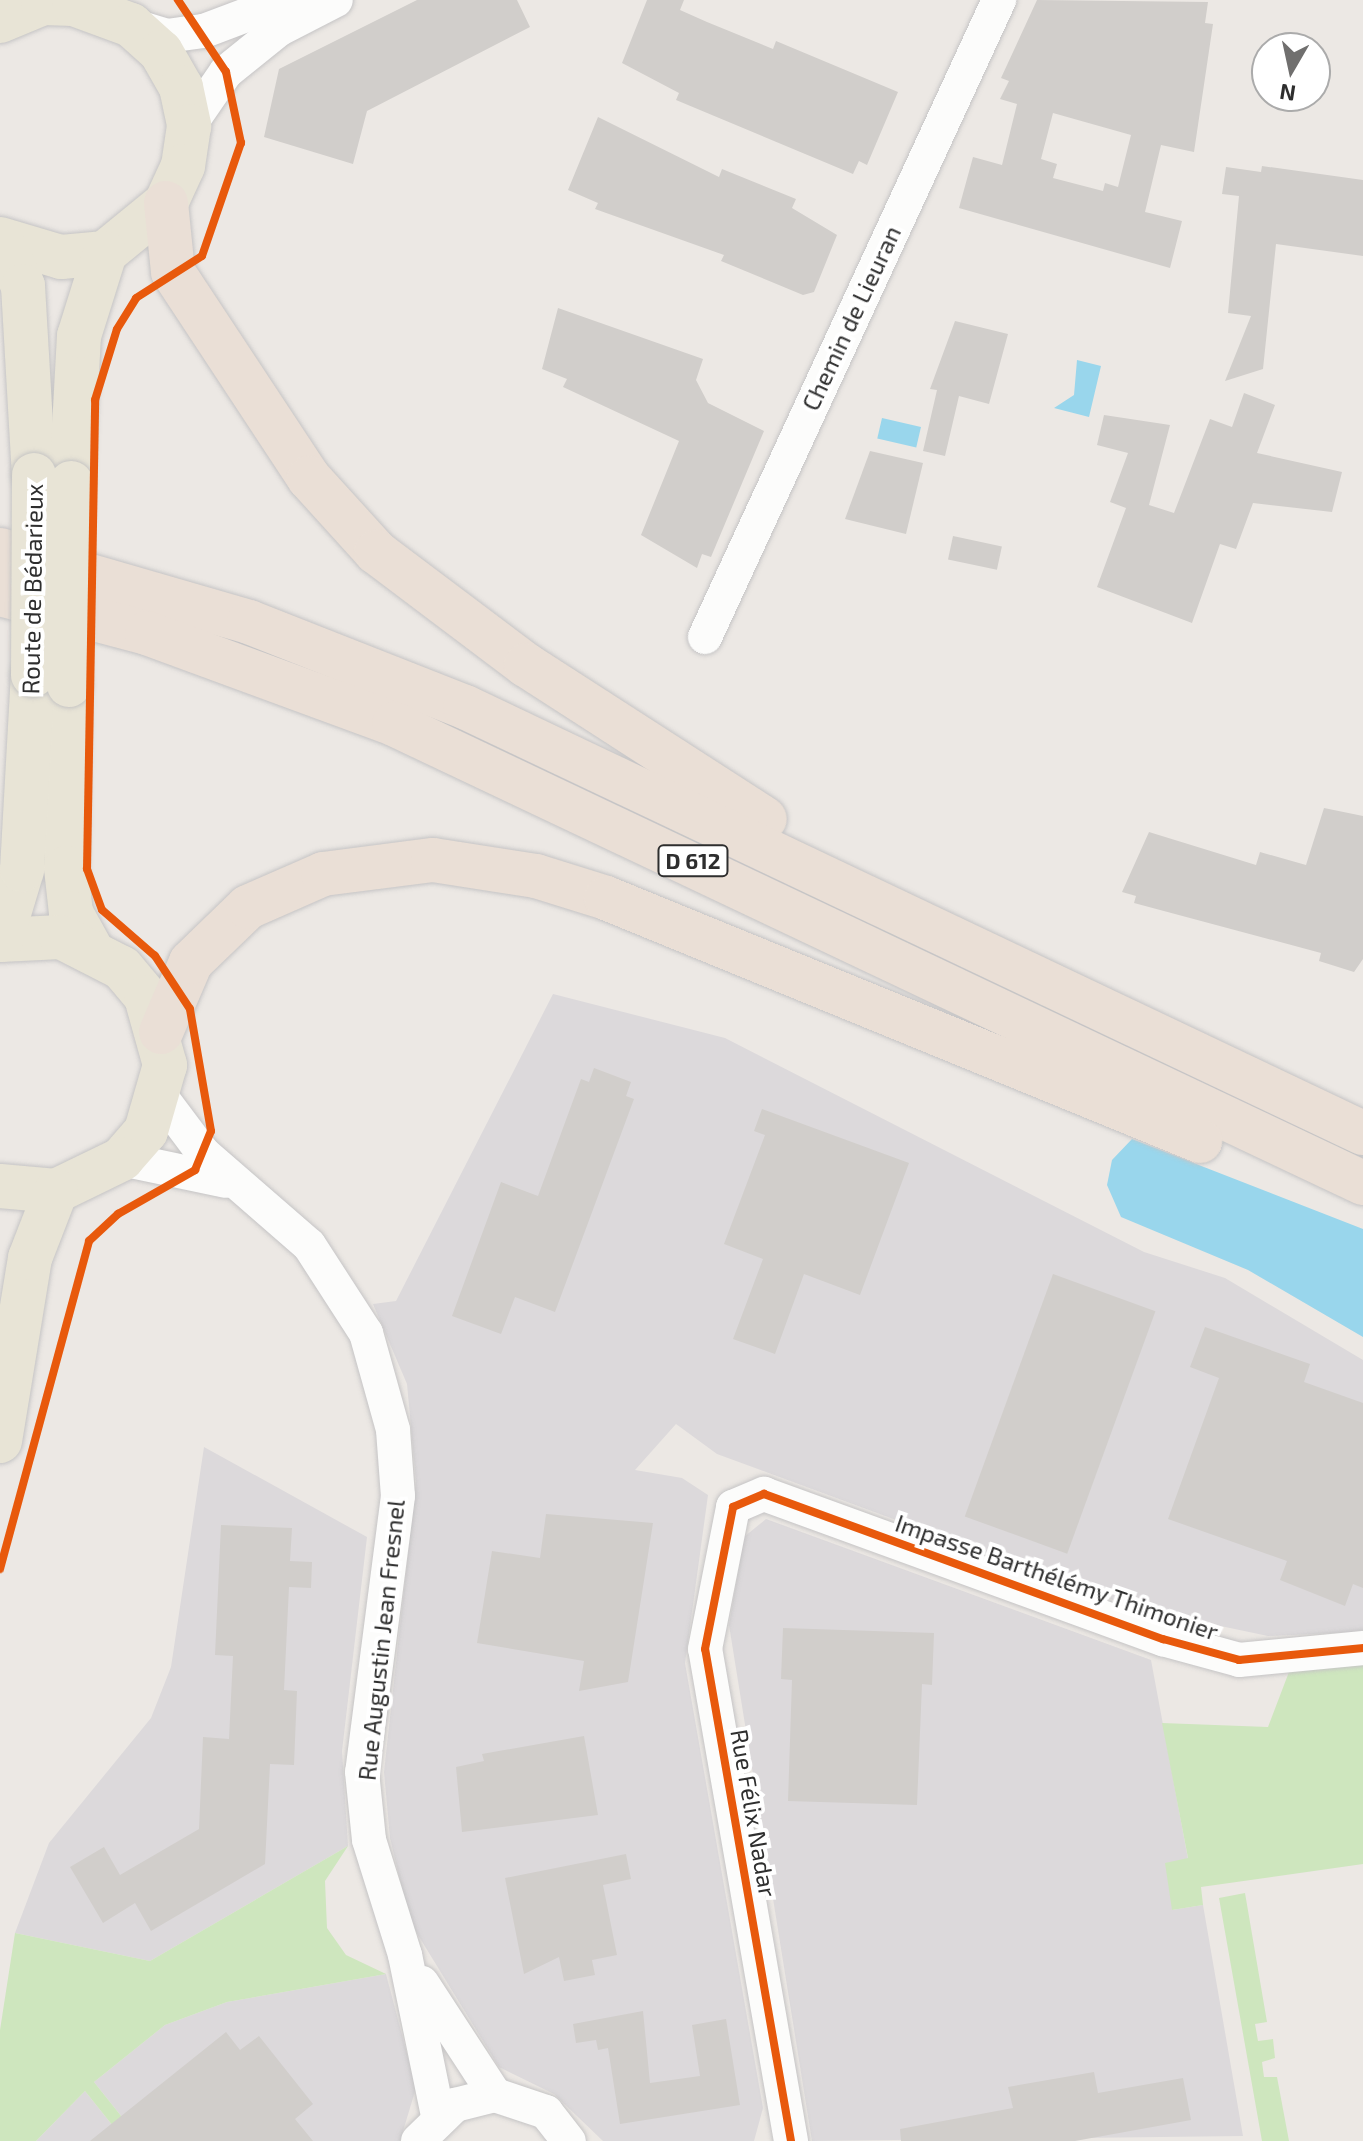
<!DOCTYPE html>
<html>
<head>
<meta charset="utf-8">
<style>
	body { margin:0 }
	#map { position:relative; width:1363px; height:2141px; overflow:hidden; background:#ece8e4; font-family:"Exo 2",sans-serif }
	div>[style] { position:absolute }
	[style*='--x'] { left:calc(var(--x)*1px); top:calc(var(--y)*1px); width:calc(var(--w)*1px); rotate:calc(var(--a)*1deg) }
	.industrial>* { inset:0; background:#dcd9db }
	.green>* { inset:0; background:#cee6be }
	.water>* { inset:0; background:#99d6ec; transform-origin:0 0 }
	.building>* { inset:0; background:#d1cecb; transform-origin:0 0 }
	.roads { filter:drop-shadow(0 0 2px #c5c4c5) drop-shadow(0 0 2px #c5c4c5) }
	.minor>* { height:34px; margin:-17px; padding:0 17px; transform-origin:17px; border-radius:17px; background:#fcfcfb }
	.major>* { height:44px; margin:-22px; padding:0 22px; transform-origin:22px; border-radius:22px; background:#e8e4d6 }
	.highway>* { height:44px; margin:-22px; padding:0 22px; transform-origin:22px; border-radius:22px; background:#eadfd6 }
	.bridges { filter:drop-shadow(0 0 2px #c6c5c4) drop-shadow(0 0 2px #c6c5c4) }
	.major-bridge>* { height:44px; margin:-22px; padding:0 22px; transform-origin:22px; border-radius:22px; background:#e8e4d6 }
	.cycleway>* { height:8px; margin:-4px; padding:0 4px; transform-origin:4px; border-radius:4px; background:#e8590c }
	span { translate:-50% -50%; white-space:nowrap; text-align:center; line-height:1.15; -webkit-text-stroke:8px #fff; paint-order:stroke }
	.shield-label span { padding:2px 6px; background:#fff; border:2px solid; border-radius:6px; -webkit-text-stroke-width:0 }
	.shield-label { font-size:22px; color:#2e2e2e; font-weight:700 }
	.street-label { font-size:24px; color:#2e2e2e }
	.north { position:absolute; left:1251px; top:32px; width:80px; height:80px; box-sizing:border-box; background:#fff; border:2px solid #ababab; border-radius:50%; rotate:189deg; font-size:22px; font-weight:700; line-height:32px; text-align:center; color:#2e2e2e }
	.north::after { content:''; display:block; margin:auto; width:28px; height:36px; background:#706f6e; clip-path:polygon(50% 0,100% 100%,50% 72%,0 100%) }
</style>
</head>
<body>
<div id="map">
	<div class="industrial">
		<div style="clip-path:polygon(553px 994px,725px 1038px,1144px 1252px,1225px 1278px,1363px 1360px,1363px 1630px,1354px 1632px,1268px 1636px,1135px 1608px,717px 1454px,676px 1424px,635px 1470px,682px 1478px,708px 1495px,685px 1663px,763px 2108px,754px 2141px,603px 2141px,554px 2094px,499px 2067px,410px 1922px,390px 1838px,384px 1772px,416px 1481px,407px 1384px,373px 1304px,396px 1301px)"></div>
		<div style="clip-path:polygon(204px 1447px,367px 1537px,342px 1751px,348px 1846px,150px 1961px,15px 1933px,49px 1843px,151px 1718px,171px 1667px)"></div>
		<div style="clip-path:polygon(766px 1519px,1151px 1660px,1188px 1859px,1172px 1910px,1203px 1905px,1243px 2136px,812px 2141px,729px 1625px,744px 1537px)"></div>
		<div style="clip-path:polygon(386px 1974px,416px 2088px,400px 2141px,141px 2141px,94px 2082px,165px 2025px,227px 2002px)"></div>
		<div style="clip-path:polygon(85px 2091px,125px 2141px,36px 2141px)"></div>
	</div>
	<div class="green">
		<div style="clip-path:polygon(1363px 1656px,1363px 1864px,1201px 1887px,1203px 1905px,1172px 1910px,1165px 1863px,1188px 1858px,1162px 1723px,1268px 1727px,1292px 1664px)"></div>
		<div style="clip-path:polygon(348px 1846px,325px 1881px,327px 1928px,346px 1955px,386px 1974px,227px 2002px,165px 2025px,94px 2082px,141px 2141px,125px 2141px,85px 2091px,36px 2141px,0 2141px,0 2030px,15px 1933px,150px 1961px)"></div>
		<div style="clip-path:polygon(1245px 1893px,1267px 2022px,1255px 2024px,1258px 2041px,1273px 2039px,1275px 2058px,1262px 2062px,1264px 2077px,1277px 2077px,1289px 2141px,1262px 2141px,1219px 1898px)"></div>
	</div>
	<div class="water">
		<div style="clip-path:polygon(1077px 360px,1101px 366px,1089px 417px,1054px 408px,1074px 395px)"></div>
		<div style="left:882px;top:418px;width:40px;height:21px;rotate:13deg"></div>
		<div style="clip-path:polygon(1132px 1139px,1363px 1229px,1363px 1337px,1248px 1270px,1121px 1217px,1107px 1185px,1112px 1160px)"></div>
	</div>
	<div class="building">
		<div style="clip-path:polygon(417px 0,517px 0,530px 27px,367px 111px,353px 164px,264px 137px,279px 69px)"></div>
		<div style="clip-path:polygon(647px 0,684px 0,680px 10px,707px 22px,773px 49px,776px 41px,898px 92px,867px 165px,859px 161px,853px 174px,676px 100px,679px 93px,622px 63px)"></div>
		<div style="clip-path:polygon(evenodd,1037px 0,1208px 2px,1205px 23px,1213px 24px,1194px 152px,1161px 145px,1145px 212px,1182px 221px,1170px 268px,959px 208px,973px 157px,1002px 165px,1017px 104px,1000px 99px,1009px 81px,1001px 78px,1037px 0,1053px 113px,1131px 135px,1118px 187px,1105px 183px,1103px 191px,1053px 178px,1057px 164px,1041px 159px,1053px 113px)"></div>
		<div style="clip-path:polygon(598px 117px,719px 177px,722px 169px,796px 199px,792px 208px,837px 235px,814px 292px,803px 295px,721px 261px,724px 255px,595px 209px,598px 203px,568px 190px)"></div>
		<div style="clip-path:polygon(1262px 166px,1363px 180px,1363px 256px,1276px 244px,1263px 369px,1225px 381px,1251px 316px,1228px 313px,1239px 196px,1222px 194px,1226px 167px,1261px 172px)"></div>
		<div style="clip-path:polygon(558px 308px,703px 359px,696px 380px,708px 403px,764px 431px,711px 557px,702px 554px,697px 568px,641px 535px,679px 441px,563px 387px,567px 379px,542px 369px)"></div>
		<div style="clip-path:polygon(955px 321px,1008px 334px,989px 404px,959px 396px,945px 456px,923px 451px,937px 390px,930px 389px)"></div>
		<div style="clip-path:polygon(1244px 393px,1275px 405px,1257px 453px,1342px 472px,1332px 512px,1253px 503px,1236px 549px,1220px 544px,1192px 623px,1097px 587px,1126px 508px,1110px 502px,1128px 453px,1097px 445px,1104px 415px,1170px 425px,1149px 505px,1174px 513px,1210px 419px,1232px 427px)"></div>
		<div style="clip-path:polygon(870px 451px,923px 463px,906px 534px,845px 519px)"></div>
		<div style="left:953px;top:536px;width:50px;height:24px;rotate:12deg"></div>
		<div style="clip-path:polygon(1324px 808px,1363px 816px,1363px 959px,1354px 972px,1319px 961px,1321px 953px,1134px 903px,1136px 896px,1122px 892px,1149px 832px,1256px 865px,1260px 852px,1306px 865px)"></div>
		<div style="clip-path:polygon(594px 1068px,631px 1082px,626px 1096px,634px 1099px,555px 1312px,515px 1297px,501px 1334px,452px 1316px,501px 1182px,538px 1196px,581px 1079px,589px 1082px)"></div>
		<div style="clip-path:polygon(762px 1109px,909px 1163px,860px 1295px,804px 1274px,775px 1354px,733px 1339px,763px 1259px,724px 1244px,765px 1135px,754px 1131px)"></div>
		<div style="left:1053px;top:1274px;width:109px;height:258px;rotate:20deg"></div>
		<div style="clip-path:polygon(1205px 1327px,1310px 1364px,1304px 1382px,1363px 1403px,1363px 1588px,1353px 1584px,1345px 1606px,1280px 1580px,1287px 1561px,1168px 1519px,1219px 1378px,1190px 1367px)"></div>
		<div style="clip-path:polygon(546px 1514px,653px 1523px,628px 1682px,579px 1691px,584px 1661px,477px 1643px,492px 1551px,540px 1558px)"></div>
		<div style="clip-path:polygon(221px 1525px,292px 1528px,290px 1561px,312px 1562px,311px 1588px,289px 1587px,284px 1690px,297px 1691px,294px 1765px,270px 1764px,265px 1864px,151px 1931px,135px 1903px,103px 1923px,70px 1867px,104px 1847px,120px 1875px,199px 1829px,203px 1737px,229px 1739px,233px 1656px,215px 1655px)"></div>
		<div style="clip-path:polygon(783px 1628px,934px 1633px,932px 1685px,922px 1684px,917px 1805px,788px 1801px,792px 1680px,781px 1679px)"></div>
		<div style="clip-path:polygon(584px 1736px,598px 1815px,462px 1832px,456px 1767px,484px 1761px,482px 1754px)"></div>
		<div style="clip-path:polygon(626px 1854px,631px 1879px,603px 1885px,617px 1955px,592px 1960px,595px 1975px,564px 1981px,559px 1957px,524px 1974px,505px 1878px)"></div>
		<div style="clip-path:polygon(643px 2011px,650px 2083px,700px 2076px,692px 2025px,726px 2019px,740px 2105px,620px 2124px,608px 2048px,598px 2050px,596px 2040px,576px 2043px,573px 2024px)"></div>
		<div style="clip-path:polygon(226px 2032px,240px 2050px,259px 2036px,313px 2104px,295px 2119px,313px 2141px,90px 2141px)"></div>
		<div style="clip-path:polygon(1094px 2072px,1098px 2093px,1183px 2078px,1191px 2120px,1075px 2141px,901px 2141px,900px 2129px,1013px 2108px,1008px 2087px)"></div>
	</div>
	<div class="roads">
		<div class="minor">
			<div style="--x:131;--y:25;--w:38;--a:17"></div>
			<div style="--x:167;--y:36;--w:37;--a:-8"></div>
			<div style="--x:204;--y:31;--w:88;--a:-20.7"></div>
			<div style="--x:189;--y:126;--w:65;--a:-55.6"></div>
			<div style="--x:226;--y:72;--w:67;--a:-38.9"></div>
			<div style="--x:278;--y:30;--w:65;--a:-27.3"></div>
			<div style="--x:705;--y:637;--w:702;--a:-65.22"></div>
			<div style="--x:161;--y:1097;--w:70;--a:53.1"></div>
			<div style="--x:203;--y:1153;--w:140;--a:41"></div>
			<div style="--x:309;--y:1245;--w:105;--a:57.1"></div>
			<div style="--x:366;--y:1333;--w:101;--a:74.4"></div>
			<div style="--x:393;--y:1430;--w:66;--a:85.7"></div>
			<div style="--x:398;--y:1496;--w:278;--a:97.4"></div>
			<div style="--x:362;--y:1772;--w:68;--a:84.1"></div>
			<div style="--x:369;--y:1840;--w:121;--a:72.6"></div>
			<div style="--x:405;--y:1955;--w:164;--a:78.4"></div>
			<div style="--x:122;--y:1159;--w:106;--a:11.9"></div>
			<div style="--x:422;--y:1983;--w:134;--a:56.9"></div>
			<div style="--x:418;--y:2141;--w:52;--a:-44.2"></div>
			<div style="--x:455;--y:2105;--w:41;--a:-14"></div>
			<div style="--x:495;--y:2095;--w:54;--a:18.4"></div>
			<div style="--x:546;--y:2112;--w:37;--a:52"></div>
			<div style="--x:791;--y:2141;--w:499;--a:-99.9"></div>
			<div style="--x:705;--y:1649;--w:145;--a:-78.8"></div>
			<div style="--x:733;--y:1507;--w:34;--a:-23"></div>
			<div style="--x:764;--y:1494;--w:425;--a:20"></div>
			<div style="--x:1163;--y:1639;--w:79;--a:15.4"></div>
			<div style="--x:1239;--y:1660;--w:125;--a:-5.5"></div>
		</div>
		<div class="major">
			<div style="--x:0;--y:21;--w:47;--a:-22.7"></div>
			<div style="--x:43;--y:3;--w:31;--a:2"></div>
			<div style="--x:74;--y:4;--w:61;--a:20.2"></div>
			<div style="--x:131;--y:25;--w:40;--a:42"></div>
			<div style="--x:161;--y:52;--w:40;--a:60.3"></div>
			<div style="--x:181;--y:87;--w:40;--a:78"></div>
			<div style="--x:189;--y:126;--w:40;--a:98.5"></div>
			<div style="--x:183;--y:166;--w:41;--a:114.7"></div>
			<div style="--x:166;--y:203;--w:79;--a:140.7"></div>
			<div style="--x:105;--y:253;--w:44;--a:174.8"></div>
			<div style="--x:61;--y:257;--w:64;--a:-163.6"></div>
			<div style="--x:1;--y:240;--w:51;--a:64.4"></div>
			<div style="--x:23;--y:286;--w:189;--a:86.7"></div>
			<div style="--x:71;--y:483;--w:147;--a:-86.9"></div>
			<div style="--x:79;--y:336;--w:87;--a:-72.6"></div>
			<div style="--x:69;--y:685;--w:183;--a:90.9"></div>
			<div style="--x:66;--y:868;--w:45;--a:83.7"></div>
			<div style="--x:71;--y:913;--w:39;--a:61"></div>
			<div style="--x:0;--y:940;--w:61;--a:-2.8"></div>
			<div style="--x:61;--y:937;--w:68;--a:26.9"></div>
			<div style="--x:122;--y:968;--w:38;--a:50"></div>
			<div style="--x:146;--y:997;--w:71;--a:74.4"></div>
			<div style="--x:165;--y:1065;--w:69;--a:106.1"></div>
			<div style="--x:146;--y:1131;--w:37;--a:131"></div>
			<div style="--x:122;--y:1159;--w:73;--a:154.1"></div>
			<div style="--x:56;--y:1191;--w:56;--a:-174.9"></div>
			<div style="--x:1;--y:940;--w:73;--a:-73.3"></div>
			<div style="--x:22;--y:870;--w:195;--a:-86.8"></div>
			<div style="--x:0;--y:1441;--w:185;--a:-80.7"></div>
			<div style="--x:30;--y:1258;--w:72;--a:-68.8"></div>
		</div>
		<div class="highway">
			<div style="--x:166;--y:203;--w:69;--a:84.2"></div>
			<div style="--x:173;--y:272;--w:247;--a:56.6"></div>
			<div style="--x:309;--y:478;--w:100;--a:47.8"></div>
			<div style="--x:376;--y:552;--w:188;--a:37"></div>
			<div style="--x:526;--y:665;--w:284;--a:32.8"></div>
			<div style="--x:0;--y:550;--w:259;--a:16.1"></div>
			<div style="--x:249;--y:622;--w:232;--a:21.5"></div>
			<div style="--x:465;--y:707;--w:994;--a:25.38"></div>
			<div style="--x:0;--y:594;--w:152;--a:14.9"></div>
			<div style="--x:147;--y:633;--w:263;--a:20.2"></div>
			<div style="--x:394;--y:724;--w:1072;--a:25.35"></div>
			<div style="--x:161;--y:1032;--w:76;--a:-66.8"></div>
			<div style="--x:191;--y:962;--w:79;--a:-44"></div>
			<div style="--x:248;--y:907;--w:82;--a:-23.7"></div>
			<div style="--x:323;--y:874;--w:111;--a:-7.3"></div>
			<div style="--x:433;--y:860;--w:104;--a:8.8"></div>
			<div style="--x:536;--y:876;--w:73;--a:17.4"></div>
			<div style="--x:606;--y:898;--w:642;--a:22.25"></div>
		</div>
	</div>
	<div class="bridges">
		<div class="major-bridge">
			<div style="--x:33;--y:675;--w:200;--a:-89.7"></div>
			<div style="--x:69;--y:685;--w:202;--a:-89.4"></div>
		</div>
	</div>
	<div class="cycleway">
		<div style="--x:0;--y:1569;--w:340;--a:-74.8"></div>
		<div style="--x:89;--y:1241;--w:40;--a:-43"></div>
		<div style="--x:118;--y:1214;--w:89;--a:-29.7"></div>
		<div style="--x:195;--y:1170;--w:42;--a:-67.7"></div>
		<div style="--x:211;--y:1131;--w:124;--a:-99.8"></div>
		<div style="--x:190;--y:1009;--w:64;--a:-123.4"></div>
		<div style="--x:155;--y:956;--w:70;--a:-139"></div>
		<div style="--x:102;--y:910;--w:44;--a:-110.1"></div>
		<div style="--x:87;--y:869;--w:469;--a:-89"></div>
		<div style="--x:95;--y:400;--w:74;--a:-72.8"></div>
		<div style="--x:117;--y:329;--w:36;--a:-58"></div>
		<div style="--x:136;--y:298;--w:78;--a:-32.5"></div>
		<div style="--x:202;--y:256;--w:120;--a:-71"></div>
		<div style="--x:241;--y:143;--w:73;--a:-101.9"></div>
		<div style="--x:226;--y:72;--w:87;--a:-123.7"></div>
		<div style="--x:791;--y:2141;--w:499;--a:-99.9"></div>
		<div style="--x:705;--y:1649;--w:145;--a:-78.8"></div>
		<div style="--x:733;--y:1507;--w:34;--a:-23"></div>
		<div style="--x:764;--y:1494;--w:425;--a:20"></div>
		<div style="--x:1163;--y:1639;--w:79;--a:15.4"></div>
		<div style="--x:1239;--y:1660;--w:125;--a:-5.5"></div>
	</div>
	<div class="shield-label">
		<span style="left:693px;top:861px">D 612</span>
	</div>
	<div class="street-label">
		<span style="left:851px;top:318px;rotate:-65deg">Chemin de Lieuran</span>
		<span style="left:32px;top:589px;rotate:-89deg">Route de Bédarieux</span>
		<span style="left:1057px;top:1577px;rotate:19deg">Impasse Barthélémy Thimonier</span>
		<span style="left:381px;top:1640px;rotate:-84deg">Rue Augustin Jean Fresnel</span>
		<span style="left:754px;top:1813px;rotate:80deg">Rue Félix Nadar</span>
	</div>
	<div class="north">N</div>
</div>
</body>
</html>
